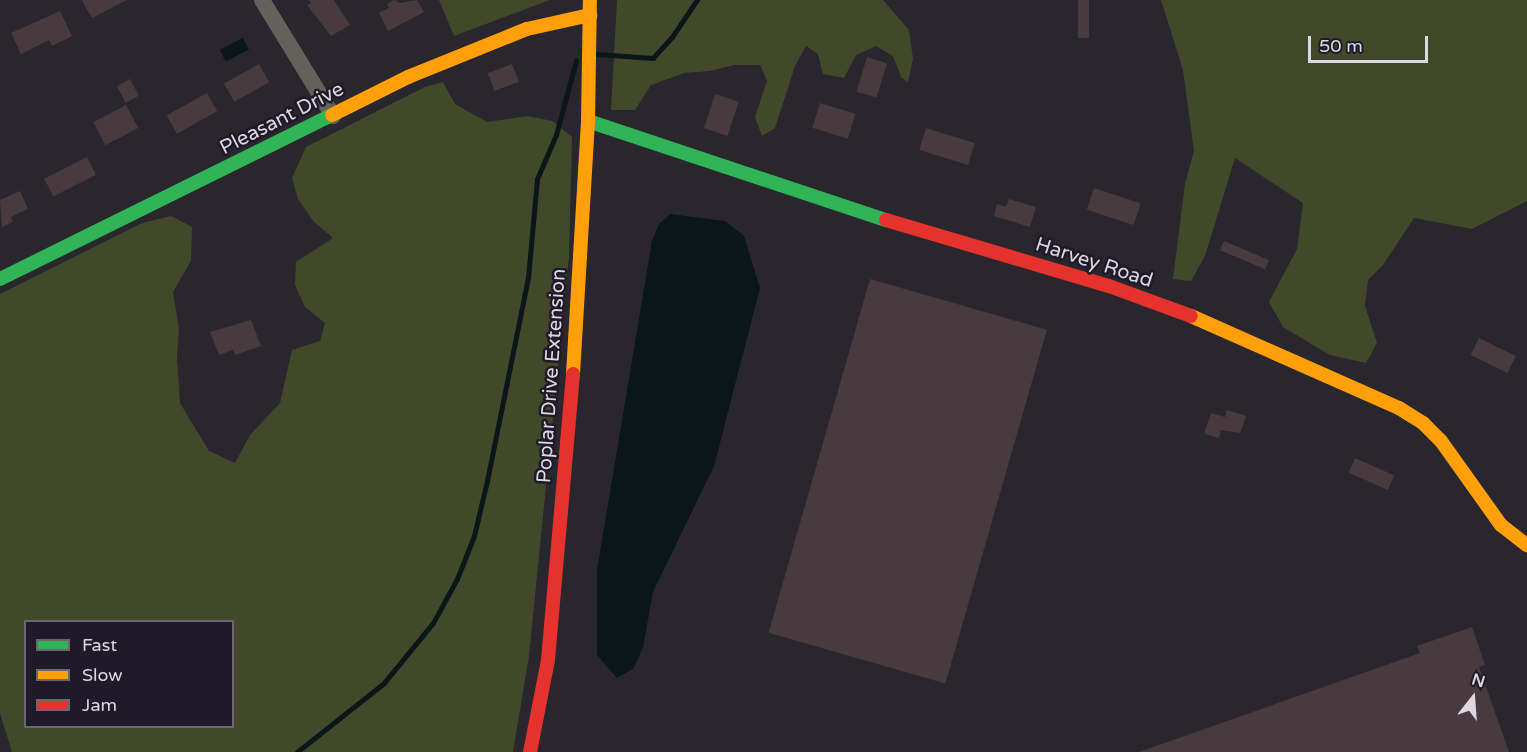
<!DOCTYPE html>
<html>
<head>
<meta charset="utf-8">
<style>
	body { margin:0 }
	#map { position:relative; width:1527px; height:752px; overflow:hidden; background:#29262e; font-family:"Varela Round",sans-serif }
	div>[style] { position:absolute }
	[style*='--x'] { left:calc(var(--x)*1px); top:calc(var(--y)*1px); width:calc(var(--w)*1px); rotate:calc(var(--a)*1deg) }
	.green>* { inset:0; background:#42492a }
	.water>* { inset:0; background:#0b1618; transform-origin:0 0 }
	.stream>* { height:4.5px; margin:-2.25px; padding:0 2.25px; transform-origin:2.25px; border-radius:2.25px; background:#0b1618 }
	.building>* { inset:0; background:#483a3e; transform-origin:0 0 }
	.street>* { height:16px; margin:-8px; padding:0 8px; transform-origin:8px; border-radius:8px; background:#636159 }
	.fast>* { height:14px; margin:-7px; padding:0 7px; transform-origin:7px; border-radius:7px; background:#30b455 }
	.slow>* { height:14px; margin:-7px; padding:0 7px; transform-origin:7px; border-radius:7px; background:#ff9f0a }
	.jam>* { height:14px; margin:-7px; padding:0 7px; transform-origin:7px; border-radius:7px; background:#e5322d }
	span { translate:-50% -50%; white-space:nowrap; text-align:center; line-height:1.15; -webkit-text-stroke:5px #1e1a27; paint-order:stroke }
	.street-label { font-size:20px; color:#dbd8e2 }
	.legend { position:absolute; left:24px; top:620px; width:210px; height:108px; box-sizing:border-box; background:#1e1a27; border:2px solid #6a6672; margin:0; padding:8px 10px; list-style:none; font-size:18px; color:#dbd8e2 }
	.legend li { display:flex; align-items:center; gap:12px; height:30px }
	.legend b { width:30px; border:2px solid #6a6672 }
	.north { position:absolute; left:1443px; top:668px; width:60px; height:60px; -webkit-text-stroke:4px #1e1a27; paint-order:stroke; rotate:17deg; font-size:16px; font-weight:700; line-height:24px; text-align:center; color:#dbd8e2 }
	.north::after { content:''; display:block; margin:auto; width:21px; height:27px; background:#dbd8e2; clip-path:polygon(50% 0,100% 100%,50% 72%,0 100%) }
	.scale { position:absolute; left:1308px; top:36px; width:120px; height:27px; box-sizing:border-box; border:3px solid #dbd8e2; border-top:0; padding-left:8px; font-size:18px; line-height:21px; white-space:nowrap; color:#dbd8e2; -webkit-text-stroke:4px #1e1a27; paint-order:stroke }
</style>
</head>
<body>
<div id="map">
	<div class="green">
		<div style="clip-path:polygon(439px 0,550px 0,454px 36px)"></div>
		<div style="clip-path:polygon(617px 0,883px 0,909px 30px,913px 59px,908px 82px,901px 77px,893px 56px,876px 46px,856px 55px,844px 78px,823px 74px,818px 54px,806px 46px,795px 66px,775px 128px,762px 136px,755px 117px,767px 81px,760px 65px,734px 65px,710px 71px,684px 73px,651px 85px,635px 110px,611px 110px)"></div>
		<div style="clip-path:polygon(1161px 0,1527px 0,1527px 201px,1472px 229px,1414px 218px,1383px 265px,1368px 280px,1365px 306px,1377px 343px,1366px 363px,1330px 355px,1283px 327px,1269px 302px,1297px 249px,1303px 203px,1235px 158px,1205px 256px,1191px 281px,1173px 279px,1185px 184px,1194px 151px,1183px 70px)"></div>
		<div style="clip-path:polygon(evenodd,443px 82px,455px 104px,487px 122px,528px 116px,552px 121px,572px 137px,569px 256px,529px 656px,513px 752px,12px 752px,0 713px,0 294px,142px 223px,171px 216px,192px 227px,191px 261px,173px 292px,179px 329px,177px 358px,180px 403px,209px 451px,235px 463px,250px 435px,280px 403px,292px 350px,320px 341px,325px 323px,305px 307px,295px 285px,296px 262px,333px 238px,314px 222px,298px 199px,292px 178px,306px 147px,425px 87px,443px 82px,26px 622px,232px 622px,232px 726px,26px 726px,26px 622px)"></div>
	</div>
	<div class="water">
		<div style="left:243px;top:38px;width:13px;height:26px;rotate:63deg"></div>
		<div style="clip-path:polygon(670px 214px,725px 221px,744px 236px,760px 288px,714px 466px,653px 592px,643px 647px,634px 668px,617px 678px,597px 655px,597px 570px,652px 241px,659px 224px)"></div>
	</div>
	<div class="stream">
		<div style="--x:597;--y:54;--w:56;--a:4.1"></div>
		<div style="--x:653;--y:58;--w:28;--a:-48"></div>
		<div style="--x:672;--y:37;--w:45;--a:-56"></div>
		<div style="--x:297;--y:752;--w:111;--a:-38.4"></div>
		<div style="--x:384;--y:683;--w:77;--a:-50.8"></div>
		<div style="--x:433;--y:623;--w:50;--a:-61.4"></div>
		<div style="--x:457;--y:579;--w:46;--a:-68.4"></div>
		<div style="--x:474;--y:536;--w:57;--a:-76.7"></div>
		<div style="--x:487;--y:481;--w:207;--a:-78.6"></div>
		<div style="--x:528;--y:278;--w:99;--a:-84.8"></div>
		<div style="--x:537;--y:179;--w:48;--a:-66.6"></div>
		<div style="--x:556;--y:135;--w:77;--a:-74.9"></div>
	</div>
	<div class="building">
		<div style="clip-path:polygon(127px 0,92px 18px,82px 1px,84px 0)"></div>
		<div style="clip-path:polygon(308px 0,334px 0,350px 25px,331px 36px,307px 5px,311px 3px)"></div>
		<div style="clip-path:polygon(394px 0,400px 3px,417px 0,424px 12px,388px 31px,379px 13px,389px 8px,387px 4px)"></div>
		<div style="left:1078px;top:0;width:11px;height:38px"></div>
		<div style="clip-path:polygon(60px 11px,72px 36px,52px 46px,49px 40px,21px 54px,11px 33px)"></div>
		<div style="left:867px;top:57px;width:21px;height:36px;rotate:17deg"></div>
		<div style="left:259px;top:64px;width:21px;height:40px;rotate:61deg"></div>
		<div style="left:512px;top:64px;width:19px;height:26px;rotate:69deg"></div>
		<div style="left:130px;top:79px;width:19px;height:15px;rotate:62deg"></div>
		<div style="left:207px;top:93px;width:21px;height:46px;rotate:61deg"></div>
		<div style="left:715px;top:94px;width:25px;height:36px;rotate:18deg"></div>
		<div style="left:820px;top:103px;width:37px;height:26px;rotate:17deg"></div>
		<div style="left:126px;top:105px;width:26px;height:37px;rotate:62deg"></div>
		<div style="left:926px;top:128px;width:51px;height:23px;rotate:17deg"></div>
		<div style="left:87px;top:157px;width:20px;height:48px;rotate:63deg"></div>
		<div style="left:1094px;top:188px;width:49px;height:23px;rotate:18deg"></div>
		<div style="clip-path:polygon(20px 191px,28px 209px,11px 217px,13px 222px,2px 227px,0 200px)"></div>
		<div style="clip-path:polygon(1009px 199px,1036px 207px,1030px 227px,994px 216px,997px 204px,1006px 207px)"></div>
		<div style="left:1224px;top:241px;width:49px;height:10px;rotate:23deg"></div>
		<div style="left:870px;top:279px;width:184px;height:368px;rotate:16deg"></div>
		<div style="clip-path:polygon(251px 320px,261px 346px,235px 355px,233px 350px,219px 355px,210px 332px)"></div>
		<div style="left:1479px;top:338px;width:41px;height:19px;rotate:26deg"></div>
		<div style="clip-path:polygon(1227px 410px,1246px 416px,1240px 433px,1221px 430px,1219px 438px,1204px 434px,1211px 413px,1225px 417px)"></div>
		<div style="left:1355px;top:458px;width:43px;height:16px;rotate:24deg"></div>
		<div style="clip-path:polygon(1472px 627px,1485px 665px,1479px 667px,1509px 752px,1139px 752px,1420px 653px,1417px 646px)"></div>
	</div>
	<div class="street">
		<div style="--x:262;--y:0;--w:136;--a:58.5"></div>
	</div>
	<div class="fast">
		<div style="--x:588;--y:121;--w:314;--a:18.4"></div>
		<div style="--x:0;--y:279;--w:370;--a:-26.3"></div>
	</div>
	<div class="slow">
		<div style="--x:332;--y:115;--w:85;--a:-26.6"></div>
		<div style="--x:408;--y:77;--w:128;--a:-22"></div>
		<div style="--x:527;--y:29;--w:65;--a:-12.5"></div>
		<div style="--x:1191;--y:316;--w:227;--a:23.9"></div>
		<div style="--x:1399;--y:408;--w:28;--a:32"></div>
		<div style="--x:1423;--y:423;--w:25;--a:45"></div>
		<div style="--x:1441;--y:441;--w:103;--a:54.5"></div>
		<div style="--x:1501;--y:525;--w:33;--a:38"></div>
		<div style="--x:573;--y:374;--w:253;--a:-86.6"></div>
		<div style="--x:588;--y:121;--w:121;--a:-89.1"></div>
	</div>
	<div class="jam">
		<div style="--x:886;--y:220;--w:233;--a:16.5"></div>
		<div style="--x:1109;--y:286;--w:87;--a:20.1"></div>
		<div style="--x:530;--y:752;--w:94;--a:-78.9"></div>
		<div style="--x:548;--y:660;--w:287;--a:-85"></div>
	</div>
	<div class="street-label">
		<span style="left:282px;top:119px;rotate:-27deg">Pleasant Drive</span>
		<span style="left:1094px;top:263px;rotate:18deg">Harvey Road</span>
		<span style="left:552px;top:376px;rotate:-86deg">Poplar Drive Extension</span>
	</div>
	<ul class="legend">
	<li><b style="height:8px;background:#30b455"></b>Fast</li>
	<li><b style="height:8px;background:#ff9f0a"></b>Slow</li>
	<li><b style="height:8px;background:#e5322d"></b>Jam</li>
	</ul>
	<div class="north">N</div>
	<div class="scale">50 m</div>
</div>
</body>
</html>
